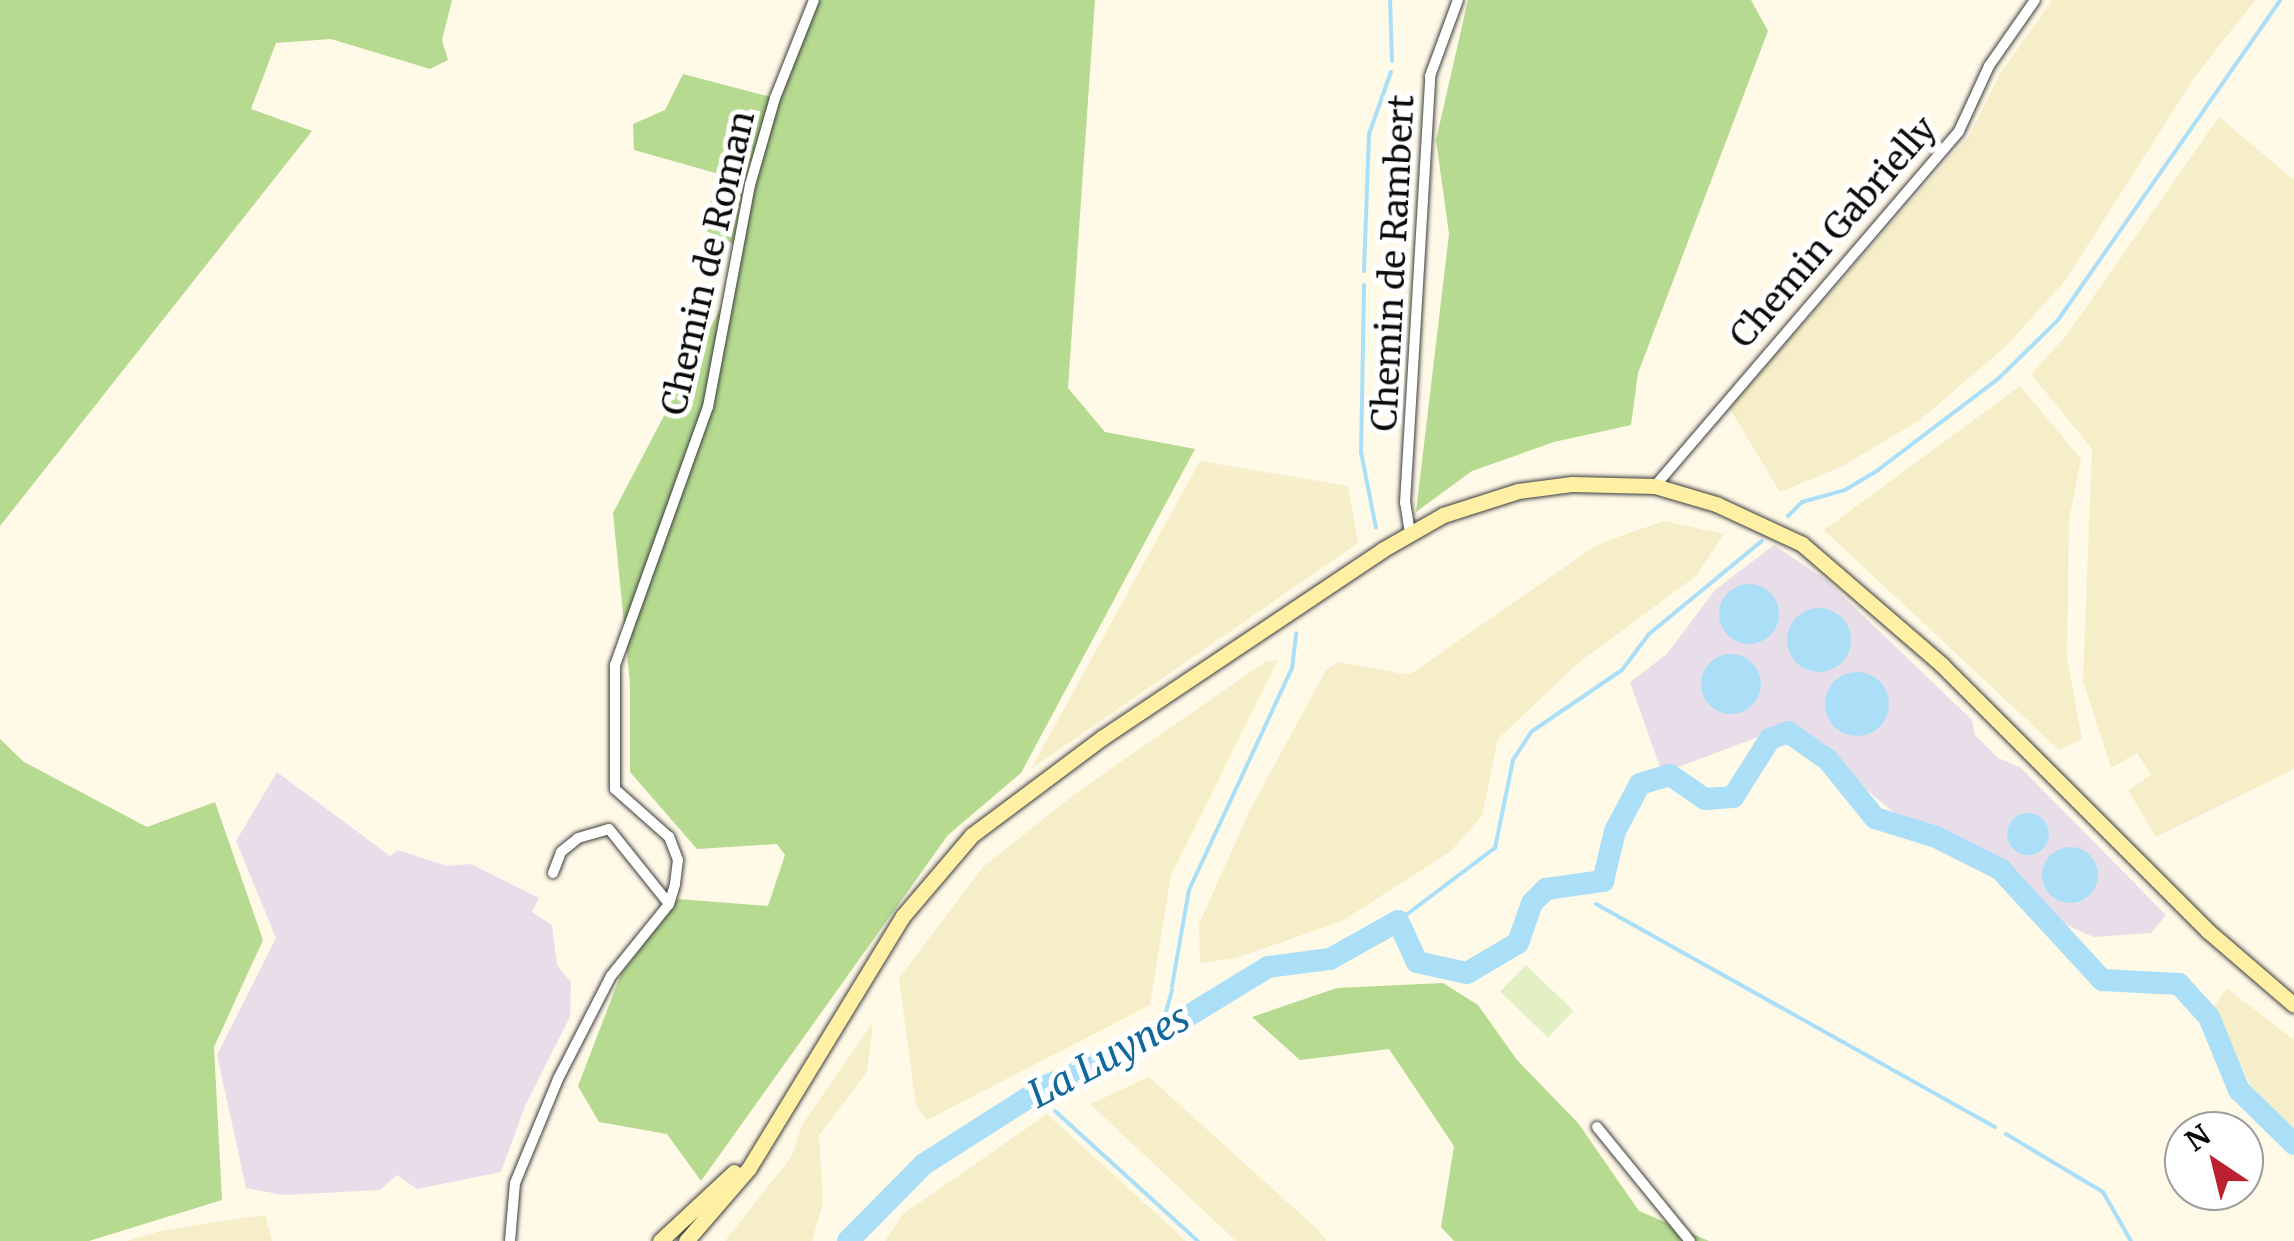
<!DOCTYPE html>
<html>
<head>
<meta charset="utf-8">
<style>
	body { margin:0 }
	#map { position:relative; width:2294px; height:1241px; overflow:hidden; background:#fff9e8; font-family:Merriweather,serif }
	div>[style] { position:absolute }
	[style*='--x'] { left:calc(var(--x)*1px); top:calc(var(--y)*1px); width:calc(var(--w)*1px); rotate:calc(var(--a)*1deg) }
	.industrial>* { inset:0; background:#e8deea }
	.farmland>* { inset:0; background:#f5eec8 }
	.forest>* { inset:0; background:#b6da90 }
	.pitch>* { inset:0; background:#e3f0c4; transform-origin:0 0 }
	.water>* { inset:0; background:#abdff7 }
	.round { border-radius:50% }
	.stream>* { height:4px; margin:-2px; padding:0 2px; transform-origin:2px; border-radius:2px; background:#abdff7 }
	.river>* { height:22px; margin:-11px; padding:0 11px; transform-origin:11px; border-radius:11px; background:#abdff7 }
	.roads { filter:drop-shadow(0 0 2px #3d3d3d) drop-shadow(0 0 2px #3d3d3d) }
	.minor>* { height:10px; margin:-5px; padding:0 5px; transform-origin:5px; border-radius:5px; background:#fff }
	.secondary>* { height:15px; margin:-7.5px; padding:0 7.5px; transform-origin:7.5px; border-radius:7.5px; background:#fff0a3 }
	span { translate:-50% -50%; white-space:nowrap; text-align:center; line-height:1.15; -webkit-text-stroke:10px #fff; paint-order:stroke }
	.street-label { font-size:35px; color:#0a0a0a }
	.water-label { font-size:38px; color:#12689d; font-style:italic }
	.north { position:absolute; left:2164px; top:1111px; width:100px; height:100px; box-sizing:border-box; background:#fff; border:2px solid #9d9d9d; border-radius:50%; rotate:325deg; font-size:28px; font-weight:700; line-height:40px; text-align:center; color:#0a0a0a }
	.north::after { content:''; display:block; margin:auto; width:35px; height:45px; background:#bc2030; clip-path:polygon(50% 0,100% 100%,50% 72%,0 100%) }
</style>
</head>
<body>
<div id="map">
	<div class="industrial">
		<div style="clip-path:polygon(1774px 545px,1826px 580px,1972px 720px,1975px 735px,1998px 758px,2020px 767px,2166px 915px,2151px 933px,2094px 937px,2064px 924px,1986px 853px,1898px 816px,1799px 733px,1761px 736px,1662px 773px,1630px 682px,1667px 654px,1715px 590px)"></div>
		<div style="clip-path:polygon(277px 772px,390px 856px,398px 850px,447px 866px,471px 864px,539px 898px,532px 912px,552px 925px,557px 965px,571px 982px,570px 1017px,525px 1106px,501px 1172px,417px 1189px,397px 1175px,380px 1190px,283px 1195px,246px 1188px,217px 1055px,276px 938px,236px 841px)"></div>
	</div>
	<div class="farmland">
		<div style="clip-path:polygon(2052px 0,2255px 0,2194px 78px,2065px 281px,2006px 346px,1920px 420px,1843px 466px,1780px 492px,1729px 407px,1969px 136px,2000px 74px)"></div>
		<div style="clip-path:polygon(2219px 117px,2294px 180px,2294px 769px,2156px 837px,2128px 790px,2151px 775px,2137px 753px,2111px 768px,2083px 680px,2092px 449px,2031px 374px,2066px 336px)"></div>
		<div style="clip-path:polygon(2020px 386px,2081px 459px,2069px 520px,2067px 657px,2082px 739px,2059px 750px,1824px 530px)"></div>
		<div style="clip-path:polygon(1200px 461px,1348px 486px,1358px 543px,1031px 769px)"></div>
		<div style="clip-path:polygon(1664px 521px,1724px 534px,1696px 576px,1577px 664px,1498px 739px,1482px 816px,1450px 852px,1342px 921px,1236px 958px,1200px 963px,1199px 924px,1250px 810px,1326px 670px,1338px 662px,1409px 675px,1598px 544px)"></div>
		<div style="clip-path:polygon(1278px 660px,1171px 875px,1150px 1005px,927px 1120px,916px 1106px,899px 978px,983px 867px,1076px 793px,1265px 662px)"></div>
		<div style="clip-path:polygon(2227px 988px,2294px 1040px,2294px 1135px,2253px 1091px,2214px 1006px)"></div>
		<div style="clip-path:polygon(873px 1022px,867px 1072px,819px 1135px,823px 1203px,812px 1241px,725px 1241px,792px 1156px,802px 1125px)"></div>
		<div style="clip-path:polygon(1149px 1077px,1316px 1228px,1327px 1241px,1236px 1241px,1090px 1104px)"></div>
		<div style="clip-path:polygon(1047px 1114px,1186px 1241px,885px 1241px,903px 1214px)"></div>
		<div style="clip-path:polygon(265px 1215px,272px 1241px,127px 1241px,164px 1230px)"></div>
	</div>
	<div class="forest">
		<div style="clip-path:polygon(0 0,452px 0,442px 40px,448px 60px,430px 69px,331px 39px,276px 43px,251px 109px,312px 131px,0 526px)"></div>
		<div style="clip-path:polygon(814px 0,1095px 0,1068px 388px,1105px 432px,1195px 449px,1021px 773px,948px 835px,701px 1181px,667px 1134px,599px 1122px,578px 1086px,621px 974px,678px 899px,768px 906px,785px 855px,777px 844px,697px 849px,630px 772px,630px 684px,613px 513px,731px 288px,736px 245px,702px 229px,719px 174px,634px 150px,633px 124px,665px 110px,683px 74px,775px 98px)"></div>
		<div style="clip-path:polygon(1468px 0,1751px 0,1768px 31px,1638px 373px,1631px 425px,1554px 442px,1472px 471px,1416px 512px,1449px 234px,1436px 140px)"></div>
		<div style="clip-path:polygon(0 739px,24px 762px,147px 827px,215px 802px,263px 940px,214px 1047px,222px 1200px,89px 1241px,0 1241px)"></div>
		<div style="clip-path:polygon(1443px 983px,1478px 1005px,1517px 1060px,1578px 1123px,1639px 1211px,1709px 1241px,1454px 1241px,1441px 1227px,1454px 1146px,1389px 1049px,1300px 1060px,1252px 1017px,1337px 988px)"></div>
	</div>
	<div class="pitch">
		<div style="left:1526px;top:965px;width:66px;height:37px;rotate:44deg"></div>
	</div>
	<div class="water">
		<div class="round" style="left:1719px;top:584px;width:60px;height:60px"></div>
		<div class="round" style="left:1787px;top:608px;width:64px;height:64px"></div>
		<div class="round" style="left:1701px;top:654px;width:60px;height:60px"></div>
		<div class="round" style="left:1825px;top:672px;width:64px;height:64px"></div>
		<div class="round" style="left:2007px;top:813px;width:42px;height:42px"></div>
		<div class="round" style="left:2042px;top:847px;width:56px;height:56px"></div>
	</div>
	<div class="stream">
		<div style="--x:1390;--y:0;--w:61;--a:88.1"></div>
		<div style="--x:1364;--y:271;--w:137;--a:-87.9"></div>
		<div style="--x:1369;--y:134;--w:66;--a:-70.5"></div>
		<div style="--x:1364;--y:285;--w:167;--a:91"></div>
		<div style="--x:1361;--y:452;--w:77;--a:78.8"></div>
		<div style="--x:1788;--y:516;--w:20;--a:-45"></div>
		<div style="--x:1802;--y:502;--w:45;--a:-15.6"></div>
		<div style="--x:1845;--y:490;--w:39;--a:-31"></div>
		<div style="--x:1878;--y:470;--w:152;--a:-37.2"></div>
		<div style="--x:1999;--y:378;--w:83;--a:-44.5"></div>
		<div style="--x:2058;--y:320;--w:389;--a:-55.2"></div>
		<div style="--x:1560;--y:885;--w:13;--a:27"></div>
		<div style="--x:1596;--y:904;--w:457;--a:29.2"></div>
		<div style="--x:1398;--y:921;--w:121;--a:-37"></div>
		<div style="--x:1495;--y:848;--w:90;--a:-78.4"></div>
		<div style="--x:1513;--y:760;--w:33;--a:-57"></div>
		<div style="--x:1531;--y:732;--w:110;--a:-34.3"></div>
		<div style="--x:1622;--y:670;--w:45;--a:-53.1"></div>
		<div style="--x:1649;--y:634;--w:146;--a:-39.5"></div>
		<div style="--x:1172;--y:986;--w:97;--a:-80"></div>
		<div style="--x:1189;--y:890;--w:245;--a:-65.1"></div>
		<div style="--x:1292;--y:668;--w:35;--a:-83"></div>
		<div style="--x:1142;--y:1044;--w:36;--a:-51"></div>
		<div style="--x:1165;--y:1016;--w:27;--a:-75"></div>
		<div style="--x:1055;--y:1111;--w:193;--a:42.3"></div>
		<div style="--x:2006;--y:1134;--w:113;--a:30.9"></div>
		<div style="--x:2103;--y:1192;--w:56;--a:60.3"></div>
	</div>
	<div class="river">
		<div style="--x:848;--y:1241;--w:108;--a:-45.4"></div>
		<div style="--x:924;--y:1164;--w:147;--a:-32.5"></div>
		<div style="--x:1048;--y:1085;--w:103;--a:-23.6"></div>
		<div style="--x:1142;--y:1044;--w:148;--a:-31.4"></div>
		<div style="--x:1268;--y:967;--w:63;--a:-7.4"></div>
		<div style="--x:1330;--y:959;--w:78;--a:-29.2"></div>
		<div style="--x:1398;--y:921;--w:45;--a:65.1"></div>
		<div style="--x:1417;--y:962;--w:51;--a:12.4"></div>
		<div style="--x:1467;--y:973;--w:59;--a:-30.5"></div>
		<div style="--x:1518;--y:943;--w:42;--a:-70.7"></div>
		<div style="--x:1532;--y:903;--w:20;--a:-45"></div>
		<div style="--x:1546;--y:889;--w:58;--a:-8"></div>
		<div style="--x:1603;--y:881;--w:51;--a:-76.5"></div>
		<div style="--x:1615;--y:831;--w:53;--a:-62"></div>
		<div style="--x:1640;--y:784;--w:31;--a:-17"></div>
		<div style="--x:1670;--y:775;--w:42;--a:34.4"></div>
		<div style="--x:1705;--y:799;--w:28;--a:-4"></div>
		<div style="--x:1733;--y:797;--w:69;--a:-57.5"></div>
		<div style="--x:1770;--y:739;--w:19;--a:-21"></div>
		<div style="--x:1788;--y:732;--w:49;--a:35"></div>
		<div style="--x:1828;--y:760;--w:75;--a:51"></div>
		<div style="--x:1875;--y:818;--w:64;--a:17.3"></div>
		<div style="--x:1936;--y:837;--w:72;--a:26.6"></div>
		<div style="--x:2000;--y:869;--w:151;--a:47.4"></div>
		<div style="--x:2102;--y:980;--w:77;--a:3"></div>
		<div style="--x:2179;--y:984;--w:45;--a:47.7"></div>
		<div style="--x:2209;--y:1017;--w:79;--a:67.7"></div>
		<div style="--x:2239;--y:1090;--w:77;--a:44.5"></div>
	</div>
	<div class="roads">
		<div class="minor">
			<div style="--x:1655;--y:486;--w:467;--a:-49.4"></div>
			<div style="--x:1959;--y:131;--w:72;--a:-65.2"></div>
			<div style="--x:1989;--y:66;--w:80;--a:-55.1"></div>
			<div style="--x:1410;--y:533;--w:30;--a:-99"></div>
			<div style="--x:1405;--y:503;--w:428;--a:-86.6"></div>
			<div style="--x:1430;--y:76;--w:81;--a:-69.8"></div>
			<div style="--x:553;--y:873;--w:22;--a:-69"></div>
			<div style="--x:561;--y:852;--w:22;--a:-39"></div>
			<div style="--x:578;--y:838;--w:32;--a:-16"></div>
			<div style="--x:609;--y:829;--w:96;--a:51.3"></div>
			<div style="--x:1597;--y:1127;--w:147;--a:50.8"></div>
			<div style="--x:510;--y:1241;--w:58;--a:-85.1"></div>
			<div style="--x:515;--y:1183;--w:113;--a:-67.5"></div>
			<div style="--x:558;--y:1079;--w:116;--a:-62.8"></div>
			<div style="--x:611;--y:976;--w:92;--a:-51.1"></div>
			<div style="--x:669;--y:904;--w:21;--a:-73"></div>
			<div style="--x:675;--y:884;--w:24;--a:-83"></div>
			<div style="--x:678;--y:860;--w:25;--a:-111"></div>
			<div style="--x:669;--y:837;--w:72;--a:-138.4"></div>
			<div style="--x:615;--y:789;--w:124;--a:-90"></div>
			<div style="--x:615;--y:665;--w:274;--a:-70.2"></div>
			<div style="--x:708;--y:407;--w:226;--a:-79.3"></div>
			<div style="--x:750;--y:185;--w:91;--a:-74"></div>
			<div style="--x:775;--y:98;--w:105;--a:-68.3"></div>
		</div>
		<div class="secondary">
			<div style="--x:660;--y:1241;--w:101;--a:-43"></div>
			<div style="--x:686;--y:1241;--w:96;--a:-49.2"></div>
			<div style="--x:749;--y:1168;--w:295;--a:-58.6"></div>
			<div style="--x:903;--y:916;--w:106;--a:-49.6"></div>
			<div style="--x:972;--y:835;--w:164;--a:-36.8"></div>
			<div style="--x:1103;--y:737;--w:336;--a:-33.8"></div>
			<div style="--x:1382;--y:550;--w:70;--a:-29.8"></div>
			<div style="--x:1443;--y:515;--w:79;--a:-17.7"></div>
			<div style="--x:1518;--y:491;--w:54;--a:-7.4"></div>
			<div style="--x:1572;--y:484;--w:83;--a:1.4"></div>
			<div style="--x:1655;--y:486;--w:64;--a:16.4"></div>
			<div style="--x:1716;--y:504;--w:95;--a:24.9"></div>
			<div style="--x:1802;--y:544;--w:185;--a:40.8"></div>
			<div style="--x:1942;--y:665;--w:376;--a:45"></div>
			<div style="--x:2208;--y:931;--w:113;--a:40.7"></div>
		</div>
	</div>
	<div class="street-label">
		<span style="left:1833px;top:232px;rotate:-49deg">Chemin Gabrielly</span>
		<span style="left:708px;top:263px;rotate:-77deg">Chemin de Roman</span>
		<span style="left:1393px;top:263px;rotate:-87deg">Chemin de Rambert</span>
	</div>
	<div class="water-label">
		<span style="left:1109px;top:1056px;rotate:-28deg">La Luynes</span>
	</div>
	<div class="north">N</div>
</div>
</body>
</html>
